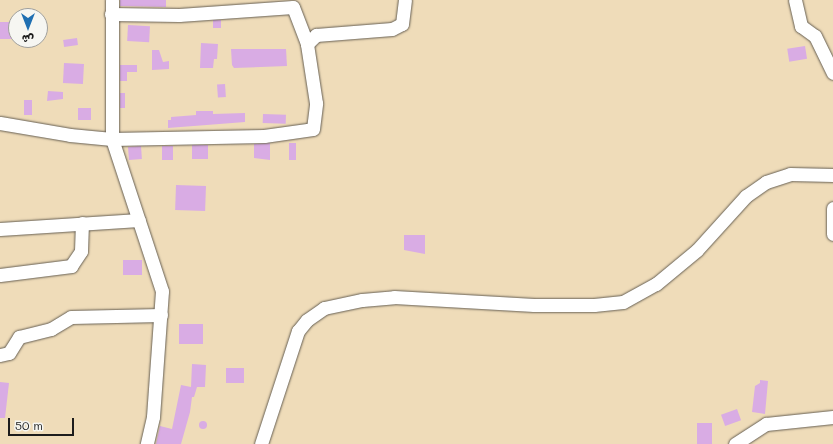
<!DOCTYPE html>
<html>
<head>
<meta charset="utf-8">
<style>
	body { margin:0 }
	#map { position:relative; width:833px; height:444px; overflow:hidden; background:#efdcb9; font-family:Mali,"Playpen Sans Arabic",sans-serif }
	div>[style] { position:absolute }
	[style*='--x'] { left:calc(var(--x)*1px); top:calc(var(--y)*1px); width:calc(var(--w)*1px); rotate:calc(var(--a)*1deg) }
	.building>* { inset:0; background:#d9ace4; transform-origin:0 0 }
	.round { border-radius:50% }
	.roads { filter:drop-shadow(0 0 1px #665f53) drop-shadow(0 0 1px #665f53) }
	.minor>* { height:13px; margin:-6.5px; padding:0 6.5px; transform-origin:6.5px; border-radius:6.5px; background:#fff }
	span { translate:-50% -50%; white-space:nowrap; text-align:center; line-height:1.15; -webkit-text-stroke:3px #f6f6f2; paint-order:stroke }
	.north { position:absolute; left:8px; top:8px; width:40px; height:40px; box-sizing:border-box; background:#f6f6f2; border:1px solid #9f9f9c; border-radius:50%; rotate:180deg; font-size:11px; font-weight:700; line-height:16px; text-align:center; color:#1c1c1c }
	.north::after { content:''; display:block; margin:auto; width:14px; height:18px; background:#1f6fb2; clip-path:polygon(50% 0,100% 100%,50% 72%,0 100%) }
	.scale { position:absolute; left:8px; top:418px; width:66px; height:18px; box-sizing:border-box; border:2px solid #1c1c1c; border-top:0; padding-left:5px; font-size:12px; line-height:14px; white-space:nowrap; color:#1c1c1c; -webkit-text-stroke:3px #f6f6f2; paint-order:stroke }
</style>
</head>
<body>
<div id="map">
	<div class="building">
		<div style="clip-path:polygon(120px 0,166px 0,166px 7px,120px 6px)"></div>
		<div style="left:221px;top:20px;width:8px;height:8px;rotate:90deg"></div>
		<div style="left:0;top:22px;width:16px;height:17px"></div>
		<div style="left:128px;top:25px;width:22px;height:16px;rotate:3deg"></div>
		<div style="left:77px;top:38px;width:7px;height:14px;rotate:82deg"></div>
		<div style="clip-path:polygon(201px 43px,218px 44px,217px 59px,214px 59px,213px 68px,200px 68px)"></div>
		<div style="left:805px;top:46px;width:13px;height:18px;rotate:81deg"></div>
		<div style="clip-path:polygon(231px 49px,286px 49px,287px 66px,234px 68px,232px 65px)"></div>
		<div style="clip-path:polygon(152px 50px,159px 50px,163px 62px,169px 61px,169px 69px,152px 70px)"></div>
		<div style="left:64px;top:63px;width:20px;height:20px;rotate:3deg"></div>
		<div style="clip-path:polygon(120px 65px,137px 65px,137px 72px,127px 72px,127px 81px,120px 81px)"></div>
		<div style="left:225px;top:84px;width:13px;height:8px;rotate:86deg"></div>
		<div style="clip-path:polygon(48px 91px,63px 92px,63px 99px,47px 101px)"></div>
		<div style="left:120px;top:93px;width:5px;height:15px"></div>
		<div style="left:24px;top:100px;width:8px;height:15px"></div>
		<div style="left:91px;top:108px;width:12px;height:13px;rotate:90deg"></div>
		<div style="clip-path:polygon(196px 111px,213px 111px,213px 114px,245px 113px,245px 122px,168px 128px,168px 120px,171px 120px,171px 117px,196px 115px)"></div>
		<div style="left:263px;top:114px;width:23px;height:9px;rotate:2deg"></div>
		<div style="clip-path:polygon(270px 143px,270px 160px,254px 158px,254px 144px)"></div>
		<div style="left:289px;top:143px;width:7px;height:17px"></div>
		<div style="left:192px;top:145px;width:16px;height:14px"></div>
		<div style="left:141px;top:146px;width:13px;height:13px;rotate:86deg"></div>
		<div style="left:162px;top:146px;width:11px;height:14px"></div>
		<div style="left:176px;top:185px;width:30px;height:25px;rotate:2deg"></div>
		<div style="clip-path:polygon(404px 235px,425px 235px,425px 254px,404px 250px)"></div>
		<div style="left:123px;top:260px;width:19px;height:15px"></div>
		<div style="left:179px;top:324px;width:24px;height:20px"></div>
		<div style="clip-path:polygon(192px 364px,206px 365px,205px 387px,197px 387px,194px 397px,192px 397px,190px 412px,181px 444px,156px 444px,160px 426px,172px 429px,181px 385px,191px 387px)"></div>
		<div style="left:226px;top:368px;width:18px;height:15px"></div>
		<div style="clip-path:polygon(760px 380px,768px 381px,765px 414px,752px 412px,755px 386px,760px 383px)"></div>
		<div style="clip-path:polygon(0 382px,9px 383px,5px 418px,0 418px)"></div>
		<div style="left:737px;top:409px;width:12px;height:17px;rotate:70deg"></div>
		<div class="round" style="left:199px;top:421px;width:8px;height:8px"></div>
		<div style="left:697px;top:423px;width:15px;height:21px"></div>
	</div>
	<div class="roads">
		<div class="minor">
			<div style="--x:112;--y:0;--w:139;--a:90"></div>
			<div style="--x:112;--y:139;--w:160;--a:71.8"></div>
			<div style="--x:162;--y:291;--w:126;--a:94.1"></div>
			<div style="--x:153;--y:417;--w:28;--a:103"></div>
			<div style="--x:795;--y:0;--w:27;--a:77"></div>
			<div style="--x:801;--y:26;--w:17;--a:36"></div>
			<div style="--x:815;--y:36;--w:41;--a:64.1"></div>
			<div style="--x:111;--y:14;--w:68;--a:0.8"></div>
			<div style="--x:179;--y:15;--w:114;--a:-4"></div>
			<div style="--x:293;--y:7;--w:40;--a:69"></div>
			<div style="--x:0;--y:123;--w:71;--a:9.7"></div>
			<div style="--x:70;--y:135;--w:42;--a:5.4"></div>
			<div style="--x:112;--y:139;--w:152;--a:-1.1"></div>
			<div style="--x:264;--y:136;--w:49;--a:-8.1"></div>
			<div style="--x:313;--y:129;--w:26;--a:-83"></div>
			<div style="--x:316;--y:103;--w:60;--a:-98.7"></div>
			<div style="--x:307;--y:44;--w:13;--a:-45"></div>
			<div style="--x:316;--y:35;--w:76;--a:-4.5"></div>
			<div style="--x:392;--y:29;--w:11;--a:-27"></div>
			<div style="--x:402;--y:24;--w:24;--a:-83"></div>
			<div style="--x:833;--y:208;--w:26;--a:90"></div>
			<div style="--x:0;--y:229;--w:139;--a:-3.7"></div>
			<div style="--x:0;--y:275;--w:72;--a:-7.2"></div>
			<div style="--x:71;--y:266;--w:18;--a:-56"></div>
			<div style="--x:81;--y:251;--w:28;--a:-88"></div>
			<div style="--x:0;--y:355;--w:9;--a:-13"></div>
			<div style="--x:9;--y:353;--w:19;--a:-58"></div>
			<div style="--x:19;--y:337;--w:33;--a:-14"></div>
			<div style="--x:51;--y:329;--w:23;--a:-31"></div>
			<div style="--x:71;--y:317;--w:90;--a:-1.3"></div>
			<div style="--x:261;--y:444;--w:119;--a:-71.9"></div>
			<div style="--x:298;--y:331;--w:14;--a:-51"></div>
			<div style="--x:307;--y:320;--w:21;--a:-35"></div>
			<div style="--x:324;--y:308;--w:39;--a:-12"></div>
			<div style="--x:362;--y:300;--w:32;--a:-5"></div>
			<div style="--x:394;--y:297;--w:140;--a:3.3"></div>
			<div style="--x:534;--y:305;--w:60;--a:0"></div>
			<div style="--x:594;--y:305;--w:29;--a:-6"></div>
			<div style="--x:623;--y:302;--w:38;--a:-29"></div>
			<div style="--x:656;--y:284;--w:53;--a:-39.7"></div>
			<div style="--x:697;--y:250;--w:73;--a:-47.8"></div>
			<div style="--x:746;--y:196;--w:24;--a:-35"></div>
			<div style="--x:766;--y:182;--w:25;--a:-18"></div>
			<div style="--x:790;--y:174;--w:43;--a:1.3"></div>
			<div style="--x:735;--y:444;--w:37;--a:-33"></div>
			<div style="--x:766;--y:424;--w:67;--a:-6"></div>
		</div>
	</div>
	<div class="north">ش</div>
	<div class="scale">50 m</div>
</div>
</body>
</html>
